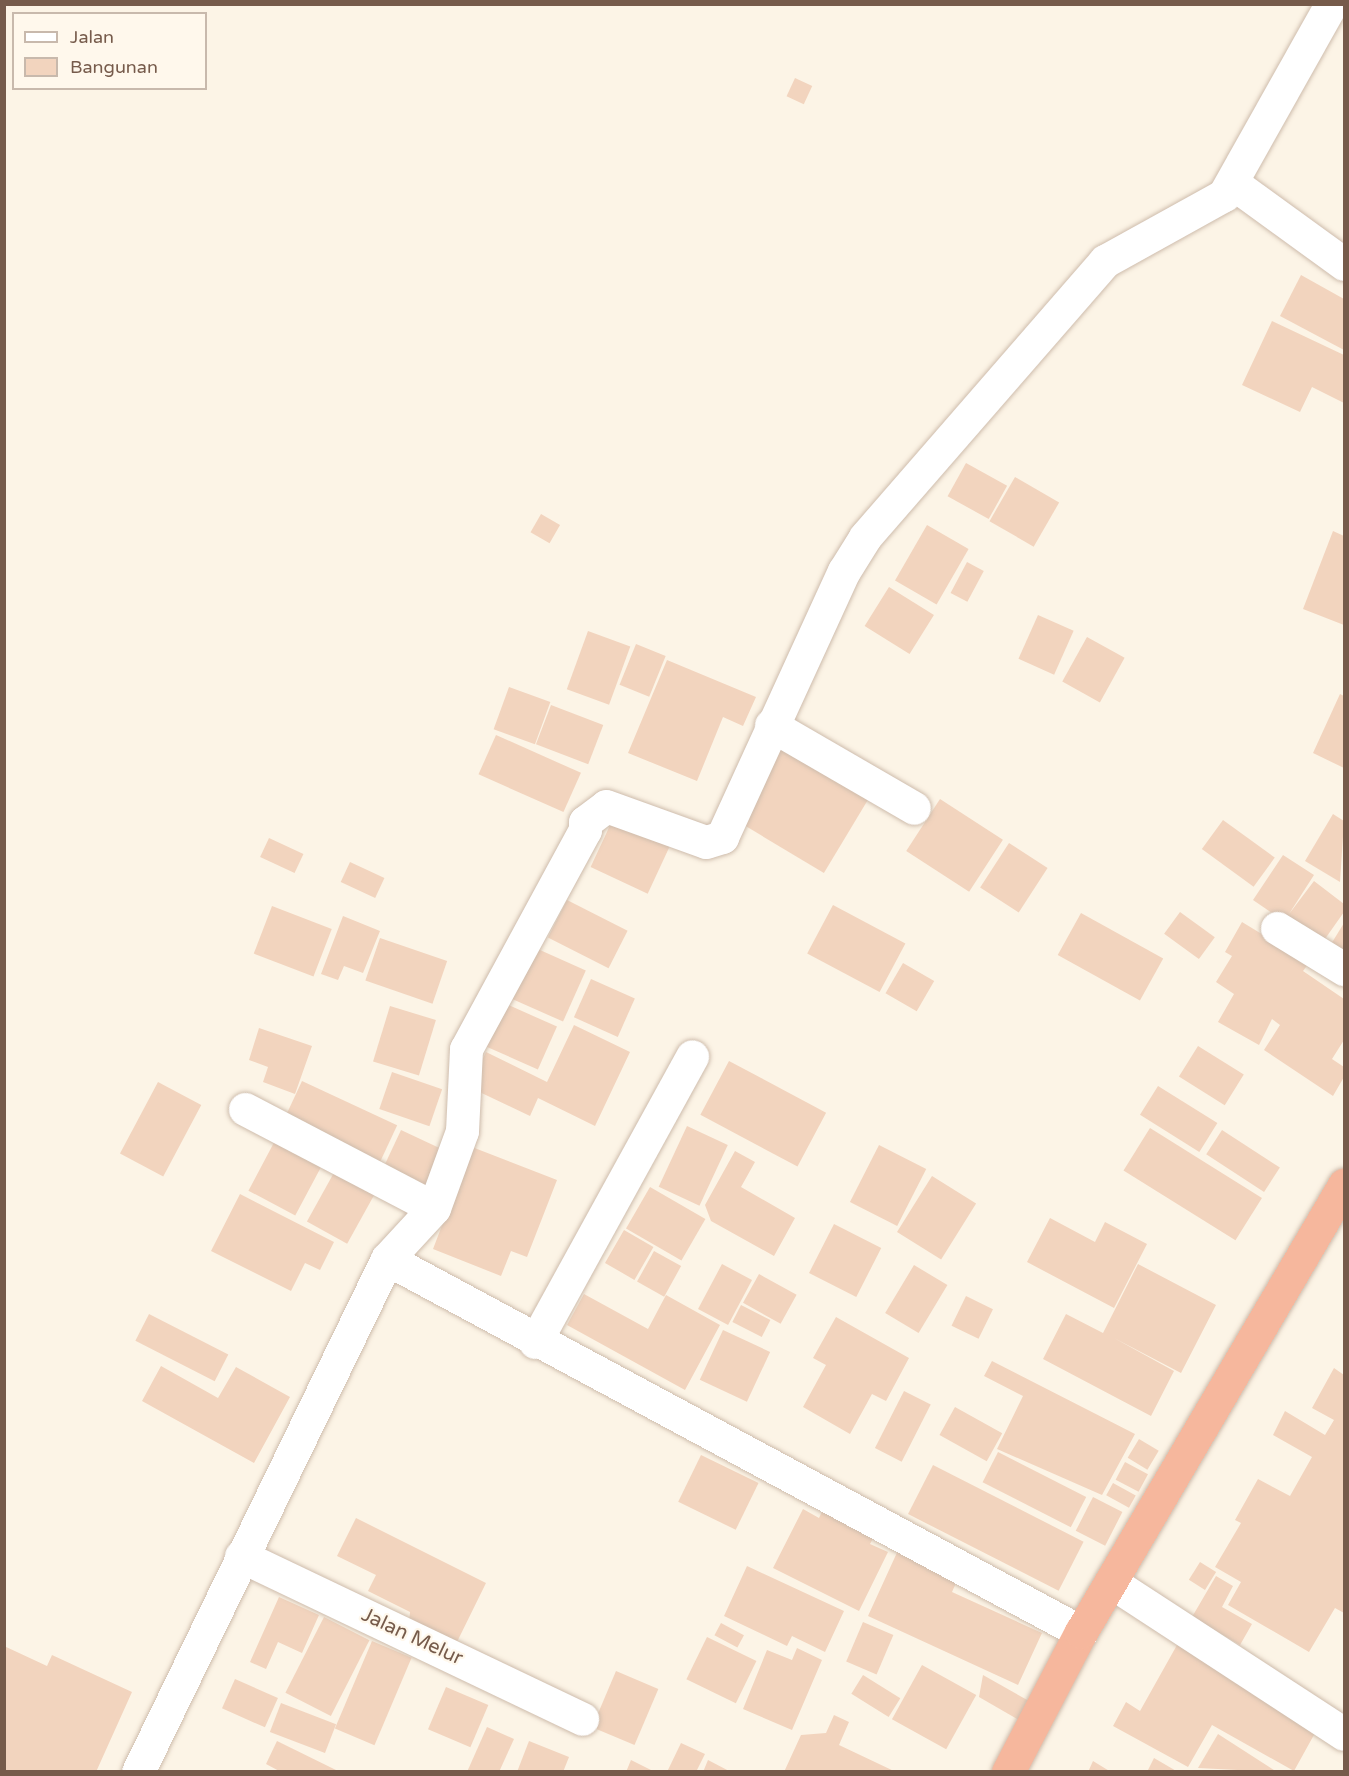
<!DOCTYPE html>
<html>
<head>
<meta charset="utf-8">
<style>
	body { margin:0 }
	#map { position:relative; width:1349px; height:1776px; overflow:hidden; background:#fcf4e6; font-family:"Varela Round",sans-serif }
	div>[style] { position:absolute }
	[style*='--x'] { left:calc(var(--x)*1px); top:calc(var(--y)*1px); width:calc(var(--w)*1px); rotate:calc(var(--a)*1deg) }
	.building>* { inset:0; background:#f2d4be; transform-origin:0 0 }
	.roads { filter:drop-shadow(0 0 2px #cebcac) drop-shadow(0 0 2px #cebcac) }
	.street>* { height:33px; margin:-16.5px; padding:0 16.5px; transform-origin:16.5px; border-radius:16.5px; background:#fff }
	.highway>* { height:33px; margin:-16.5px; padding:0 16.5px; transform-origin:16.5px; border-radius:16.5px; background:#f6b79d }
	span { translate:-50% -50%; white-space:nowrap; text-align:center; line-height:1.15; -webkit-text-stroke:4.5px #fff8ec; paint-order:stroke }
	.street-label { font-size:20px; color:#765b4b }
	.frame { position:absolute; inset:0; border:6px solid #765b4b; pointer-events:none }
	.legend { position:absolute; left:12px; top:12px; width:195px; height:78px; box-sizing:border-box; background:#fff8ec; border:2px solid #c8b9ac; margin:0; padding:8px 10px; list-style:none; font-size:18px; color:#765b4b }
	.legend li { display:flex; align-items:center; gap:12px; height:30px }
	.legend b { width:30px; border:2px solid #c8b9ac }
</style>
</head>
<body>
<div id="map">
	<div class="building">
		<div style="left:795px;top:78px;width:19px;height:20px;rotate:25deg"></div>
		<div style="clip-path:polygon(1301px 275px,1344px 299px,1344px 350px,1280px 316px)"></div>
		<div style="clip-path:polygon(1272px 321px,1344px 355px,1344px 403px,1312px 387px,1300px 412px,1242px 385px)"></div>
		<div style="left:966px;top:463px;width:47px;height:38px;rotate:29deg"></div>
		<div style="left:1015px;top:477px;width:51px;height:51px;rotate:30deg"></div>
		<div style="left:541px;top:514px;width:22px;height:21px;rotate:30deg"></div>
		<div style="left:927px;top:525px;width:48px;height:64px;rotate:30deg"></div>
		<div style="clip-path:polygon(1333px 531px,1344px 536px,1344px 625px,1303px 609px)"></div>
		<div style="left:967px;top:562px;width:19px;height:35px;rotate:28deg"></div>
		<div style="left:889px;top:587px;width:53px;height:46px;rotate:32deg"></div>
		<div style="left:1038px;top:615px;width:39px;height:48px;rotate:24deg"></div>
		<div style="left:588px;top:631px;width:45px;height:62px;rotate:20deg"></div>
		<div style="left:1087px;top:637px;width:43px;height:51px;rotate:29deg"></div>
		<div style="left:636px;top:644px;width:32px;height:44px;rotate:22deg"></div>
		<div style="clip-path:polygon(667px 660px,756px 697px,743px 726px,723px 717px,697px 781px,628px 753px)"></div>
		<div style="left:509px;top:687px;width:44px;height:45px;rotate:20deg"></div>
		<div style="clip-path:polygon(1340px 694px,1344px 696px,1344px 768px,1313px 753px)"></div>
		<div style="left:551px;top:705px;width:56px;height:42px;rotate:21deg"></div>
		<div style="left:496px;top:735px;width:93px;height:43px;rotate:24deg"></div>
		<div style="left:783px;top:747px;width:100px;height:87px;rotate:31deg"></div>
		<div style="left:940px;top:799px;width:75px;height:62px;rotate:33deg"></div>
		<div style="clip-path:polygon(1333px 814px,1344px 821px,1340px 882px,1305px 861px)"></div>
		<div style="left:613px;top:819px;width:63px;height:53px;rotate:25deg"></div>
		<div style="left:1223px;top:820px;width:64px;height:36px;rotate:36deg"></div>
		<div style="left:269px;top:838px;width:38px;height:21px;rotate:25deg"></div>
		<div style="left:1009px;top:843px;width:46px;height:53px;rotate:33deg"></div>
		<div style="clip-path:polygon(1283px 855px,1314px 875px,1289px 914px,1314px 881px,1344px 904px,1344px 912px,1320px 946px,1253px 900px)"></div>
		<div style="left:350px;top:862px;width:38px;height:22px;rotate:25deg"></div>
		<div style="left:567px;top:900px;width:68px;height:42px;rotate:27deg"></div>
		<div style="left:833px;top:905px;width:82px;height:55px;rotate:28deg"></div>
		<div style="left:272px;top:906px;width:64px;height:51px;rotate:21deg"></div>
		<div style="left:1180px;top:912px;width:43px;height:27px;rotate:36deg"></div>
		<div style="left:1081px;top:913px;width:94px;height:48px;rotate:29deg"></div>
		<div style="clip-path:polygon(343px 916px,380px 931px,363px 973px,344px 966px,338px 980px,321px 974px)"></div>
		<div style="clip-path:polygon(1242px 922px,1309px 963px,1303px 971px,1344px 999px,1344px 1040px,1332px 1059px,1344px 1067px,1344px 1077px,1333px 1096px,1264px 1050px,1280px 1025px,1272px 1019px,1259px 1045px,1218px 1022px,1234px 994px,1216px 982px,1232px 956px,1225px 952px)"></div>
		<div style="clip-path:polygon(1344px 923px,1344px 960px,1328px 949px)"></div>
		<div style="left:380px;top:938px;width:71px;height:45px;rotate:19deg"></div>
		<div style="left:531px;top:946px;width:60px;height:56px;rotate:24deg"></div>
		<div style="left:903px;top:963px;width:36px;height:35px;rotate:30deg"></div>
		<div style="left:591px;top:979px;width:48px;height:42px;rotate:24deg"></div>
		<div style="left:504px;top:1003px;width:58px;height:47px;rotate:24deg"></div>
		<div style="left:390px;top:1006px;width:48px;height:58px;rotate:17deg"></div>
		<div style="clip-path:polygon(574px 1025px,630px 1052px,595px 1126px,538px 1098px,530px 1116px,469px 1087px,486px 1052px,547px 1082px)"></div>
		<div style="clip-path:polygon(259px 1028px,312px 1046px,295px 1094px,263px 1082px,268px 1067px,249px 1060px)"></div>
		<div style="left:1198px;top:1046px;width:54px;height:36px;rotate:32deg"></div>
		<div style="left:729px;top:1061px;width:110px;height:61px;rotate:28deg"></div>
		<div style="left:392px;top:1072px;width:53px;height:39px;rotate:19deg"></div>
		<div style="left:302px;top:1081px;width:105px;height:46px;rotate:25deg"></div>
		<div style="left:158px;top:1082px;width:49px;height:81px;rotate:28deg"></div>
		<div style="left:1158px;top:1086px;width:70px;height:34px;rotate:32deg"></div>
		<div style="left:687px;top:1126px;width:45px;height:67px;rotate:25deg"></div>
		<div style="left:1150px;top:1128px;width:132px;height:50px;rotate:32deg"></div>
		<div style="left:401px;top:1130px;width:50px;height:47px;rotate:25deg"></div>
		<div style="left:1222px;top:1130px;width:69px;height:29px;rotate:33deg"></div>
		<div style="left:278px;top:1135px;width:53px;height:63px;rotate:28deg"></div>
		<div style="left:879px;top:1145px;width:53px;height:64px;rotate:27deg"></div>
		<div style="clip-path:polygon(472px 1147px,557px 1180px,527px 1257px,511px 1251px,501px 1276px,433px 1249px)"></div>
		<div style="clip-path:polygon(735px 1151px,755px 1162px,741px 1187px,795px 1218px,774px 1256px,711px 1221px,705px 1205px)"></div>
		<div style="left:336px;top:1169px;width:46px;height:60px;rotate:29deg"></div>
		<div style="left:932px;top:1176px;width:52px;height:66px;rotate:32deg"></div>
		<div style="left:650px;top:1187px;width:64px;height:48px;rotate:30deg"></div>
		<div style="clip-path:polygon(240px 1194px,334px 1242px,320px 1270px,305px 1263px,291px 1291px,211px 1251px)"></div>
		<div style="clip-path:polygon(1050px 1218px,1095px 1242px,1105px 1222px,1147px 1244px,1114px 1308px,1027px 1262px)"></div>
		<div style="left:834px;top:1224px;width:53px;height:55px;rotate:27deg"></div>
		<div style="left:624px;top:1230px;width:34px;height:38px;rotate:30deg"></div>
		<div style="left:654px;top:1251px;width:31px;height:35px;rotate:29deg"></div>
		<div style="left:722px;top:1264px;width:34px;height:51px;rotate:28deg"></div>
		<div style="clip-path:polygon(1138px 1264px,1216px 1305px,1181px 1373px,1114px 1338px,1174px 1371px,1151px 1416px,1043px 1359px,1066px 1314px,1103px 1333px)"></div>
		<div style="left:914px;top:1265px;width:39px;height:56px;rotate:31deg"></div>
		<div style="left:759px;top:1274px;width:43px;height:33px;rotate:29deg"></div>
		<div style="clip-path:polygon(584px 1294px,648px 1329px,666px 1295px,720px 1325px,685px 1390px,567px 1325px)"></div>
		<div style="left:966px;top:1296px;width:30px;height:33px;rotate:26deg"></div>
		<div style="left:741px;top:1305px;width:33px;height:19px;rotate:27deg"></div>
		<div style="left:149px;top:1314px;width:89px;height:30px;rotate:27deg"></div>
		<div style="clip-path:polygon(836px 1317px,909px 1358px,886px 1401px,872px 1394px,850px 1434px,803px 1407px,826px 1365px,813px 1358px)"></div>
		<div style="left:723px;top:1330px;width:52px;height:55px;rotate:25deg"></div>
		<div style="clip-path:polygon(992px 1361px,1135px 1434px,1102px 1495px,997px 1449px,1023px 1396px,984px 1376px)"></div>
		<div style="clip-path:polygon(161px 1366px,218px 1398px,236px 1367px,290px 1397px,254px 1463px,142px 1401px)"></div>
		<div style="clip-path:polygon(1334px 1368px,1344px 1375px,1344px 1613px,1335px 1608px,1309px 1652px,1228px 1605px,1241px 1582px,1215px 1567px,1241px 1523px,1235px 1520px,1258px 1479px,1290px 1496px,1312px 1457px,1273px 1435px,1285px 1411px,1325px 1435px,1334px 1420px,1312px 1408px)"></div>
		<div style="left:904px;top:1391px;width:30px;height:64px;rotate:27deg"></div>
		<div style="left:955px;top:1407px;width:54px;height:32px;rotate:29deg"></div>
		<div style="left:1139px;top:1439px;width:23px;height:22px;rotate:31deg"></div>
		<div style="left:998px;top:1452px;width:99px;height:34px;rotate:27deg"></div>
		<div style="left:701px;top:1455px;width:64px;height:52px;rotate:26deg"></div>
		<div style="left:1125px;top:1462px;width:26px;height:20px;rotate:28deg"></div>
		<div style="left:933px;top:1465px;width:169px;height:55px;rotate:27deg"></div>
		<div style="left:1113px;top:1483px;width:26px;height:14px;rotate:29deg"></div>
		<div style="left:1093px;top:1497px;width:33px;height:38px;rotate:27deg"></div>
		<div style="clip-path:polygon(827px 1501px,879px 1527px,870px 1544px,888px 1552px,859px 1611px,773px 1568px,803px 1509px,819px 1518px)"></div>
		<div style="clip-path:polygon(356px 1518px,486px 1583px,455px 1646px,409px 1623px,410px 1612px,368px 1591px,376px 1575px,337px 1556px)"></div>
		<div style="clip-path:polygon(900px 1546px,960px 1574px,952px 1592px,1042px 1633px,1018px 1685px,868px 1616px)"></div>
		<div style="left:1200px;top:1562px;width:19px;height:21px;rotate:32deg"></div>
		<div style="clip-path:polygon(747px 1566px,844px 1611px,825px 1652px,792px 1636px,787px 1646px,724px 1616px)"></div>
		<div style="clip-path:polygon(1216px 1576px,1233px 1586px,1222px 1607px,1252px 1624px,1240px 1645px,1192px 1617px)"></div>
		<div style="clip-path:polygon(279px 1597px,319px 1615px,302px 1653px,278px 1642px,266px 1669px,250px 1662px)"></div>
		<div style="left:324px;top:1617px;width:51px;height:85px;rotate:27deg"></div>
		<div style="left:863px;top:1622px;width:33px;height:43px;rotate:23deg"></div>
		<div style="left:721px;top:1623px;width:26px;height:14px;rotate:28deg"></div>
		<div style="left:707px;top:1637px;width:55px;height:47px;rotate:26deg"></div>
		<div style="left:372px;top:1641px;width:43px;height:95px;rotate:23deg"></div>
		<div style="clip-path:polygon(1177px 1645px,1320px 1724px,1294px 1771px,1212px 1725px,1188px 1767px,1113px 1726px,1126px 1702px,1140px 1711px)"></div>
		<div style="clip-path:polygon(4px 1646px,47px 1666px,52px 1655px,132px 1692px,96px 1772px,4px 1772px)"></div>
		<div style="clip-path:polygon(797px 1648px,822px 1660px,792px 1730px,743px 1709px,767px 1650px,792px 1660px)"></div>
		<div style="left:922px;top:1665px;width:62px;height:62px;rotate:29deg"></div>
		<div style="left:616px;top:1671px;width:46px;height:61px;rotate:23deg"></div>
		<div style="left:863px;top:1675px;width:44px;height:22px;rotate:32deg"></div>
		<div style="clip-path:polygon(983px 1675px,1029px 1701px,1019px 1720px,979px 1697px)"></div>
		<div style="left:235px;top:1679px;width:47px;height:32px;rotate:24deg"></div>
		<div style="left:446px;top:1687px;width:46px;height:46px;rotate:23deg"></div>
		<div style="left:281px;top:1703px;width:59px;height:31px;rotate:21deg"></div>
		<div style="clip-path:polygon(834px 1715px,849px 1722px,839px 1745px,896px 1772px,784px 1772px,801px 1735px,826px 1733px)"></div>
		<div style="clip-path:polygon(487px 1727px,514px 1739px,499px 1772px,467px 1772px)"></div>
		<div style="clip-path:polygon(1218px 1734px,1277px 1772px,1198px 1768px)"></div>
		<div style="clip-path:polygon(277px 1741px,336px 1770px,335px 1772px,281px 1772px,266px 1764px)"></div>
		<div style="clip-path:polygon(529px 1741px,569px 1757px,563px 1772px,517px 1772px)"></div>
		<div style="clip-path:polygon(681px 1743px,705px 1754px,696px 1772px,667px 1772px)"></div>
		<div style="clip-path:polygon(1154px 1758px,1178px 1772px,1147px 1772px)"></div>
		<div style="clip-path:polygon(631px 1760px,655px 1772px,626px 1772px)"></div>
		<div style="clip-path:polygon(708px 1760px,731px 1772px,703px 1772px)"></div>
		<div style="clip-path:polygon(1093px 1761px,1111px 1772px,1088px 1772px)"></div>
	</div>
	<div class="roads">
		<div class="street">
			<div style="--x:1234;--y:184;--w:136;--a:36"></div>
			<div style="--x:771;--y:725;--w:165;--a:30.1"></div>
			<div style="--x:1277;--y:928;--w:79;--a:31.5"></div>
			<div style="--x:245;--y:1109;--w:213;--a:27.6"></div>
			<div style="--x:387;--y:1259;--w:788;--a:28.26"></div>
			<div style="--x:535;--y:1342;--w:326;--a:-61.2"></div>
			<div style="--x:241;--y:1556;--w:378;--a:25.5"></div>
			<div style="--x:1111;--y:1582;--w:278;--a:33.1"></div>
			<div style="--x:138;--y:1772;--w:570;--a:-64.11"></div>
			<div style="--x:387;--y:1259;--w:69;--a:-47.3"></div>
			<div style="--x:434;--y:1208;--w:82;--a:-70"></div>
			<div style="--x:462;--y:1131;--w:82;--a:-87.2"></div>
			<div style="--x:466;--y:1049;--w:249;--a:-61.5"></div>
			<div style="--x:585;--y:830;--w:8;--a:-90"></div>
			<div style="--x:585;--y:822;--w:26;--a:-37"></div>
			<div style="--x:606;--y:806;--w:106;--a:19.8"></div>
			<div style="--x:706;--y:842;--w:17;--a:-17"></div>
			<div style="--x:722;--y:837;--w:293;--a:-65.4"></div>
			<div style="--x:844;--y:571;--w:40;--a:-58"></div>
			<div style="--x:865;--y:537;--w:366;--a:-49"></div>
			<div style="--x:1105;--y:261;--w:136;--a:-29"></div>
			<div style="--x:1224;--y:195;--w:219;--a:-60.7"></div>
		</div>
		<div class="highway">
			<div style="--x:1008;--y:1772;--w:158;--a:-62.5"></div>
			<div style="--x:1081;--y:1632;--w:519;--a:-59.53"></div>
		</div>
	</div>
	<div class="street-label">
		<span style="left:412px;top:1637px;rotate:25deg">Jalan Melur</span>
	</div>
	<div class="frame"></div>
	<ul class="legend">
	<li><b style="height:8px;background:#fff"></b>Jalan</li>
	<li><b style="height:16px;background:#f2d4be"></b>Bangunan</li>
	</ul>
</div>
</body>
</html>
